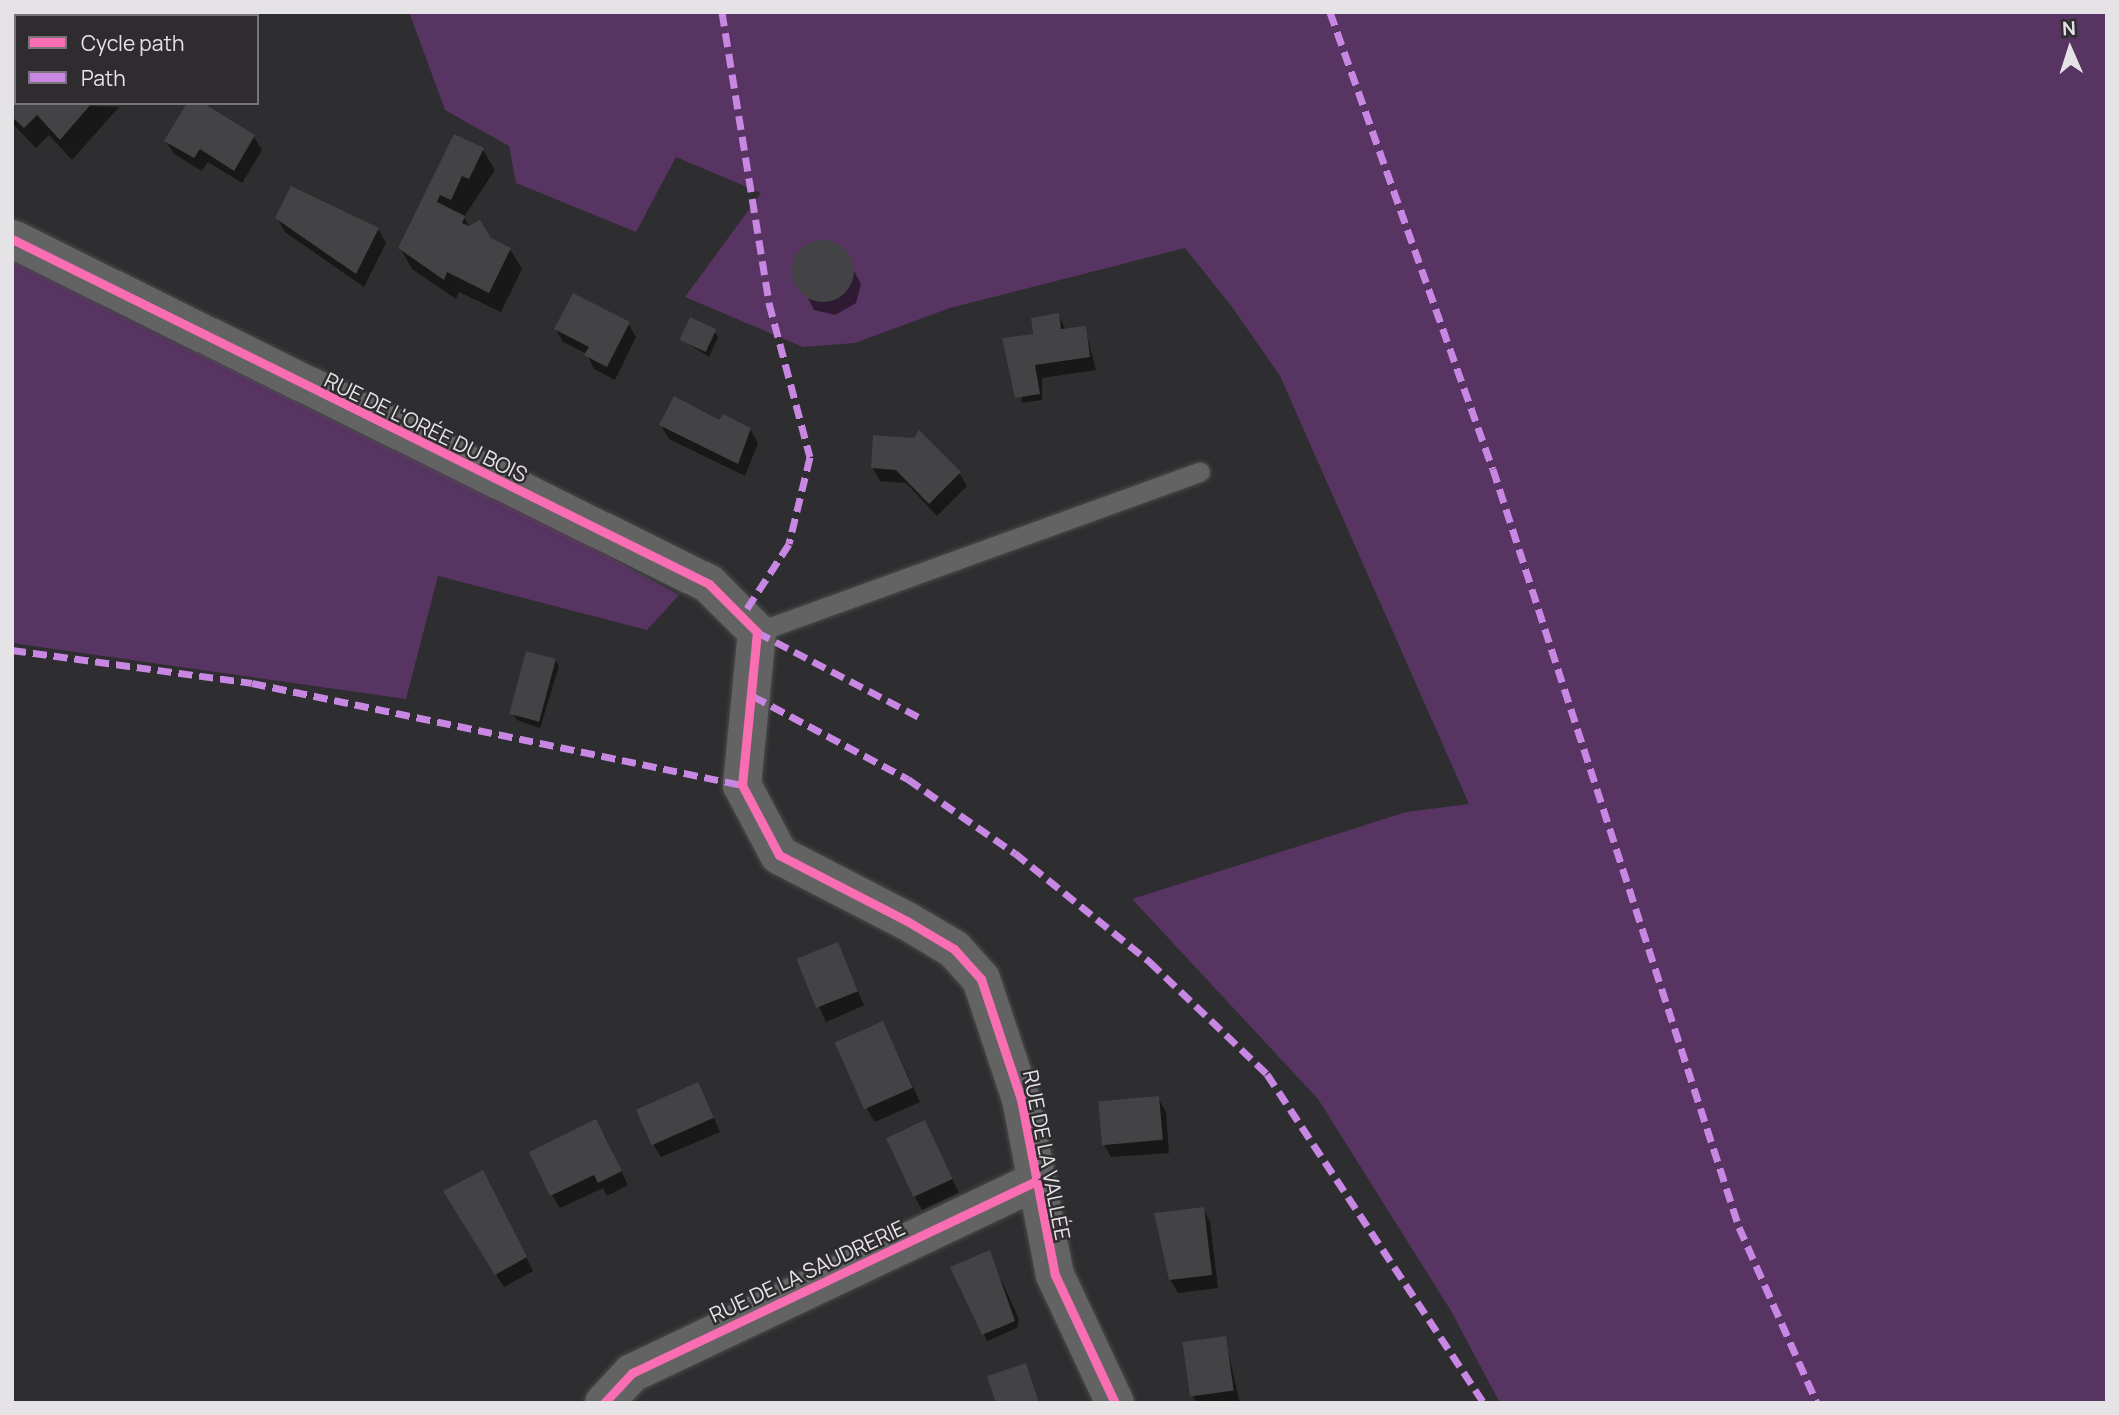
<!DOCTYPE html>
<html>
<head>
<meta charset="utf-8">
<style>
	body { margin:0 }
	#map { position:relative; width:2119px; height:1415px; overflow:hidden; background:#2e2d2f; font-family:Manrope,sans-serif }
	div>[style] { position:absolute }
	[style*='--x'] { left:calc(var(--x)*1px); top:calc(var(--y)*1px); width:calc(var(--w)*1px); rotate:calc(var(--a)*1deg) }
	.green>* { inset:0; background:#573461 }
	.shadow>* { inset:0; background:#0007; transform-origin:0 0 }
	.building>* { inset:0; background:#434244; transform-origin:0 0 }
	.round { border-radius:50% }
	.roads { filter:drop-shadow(0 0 2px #4c4b4d) drop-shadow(0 0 2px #4c4b4d) }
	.service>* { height:19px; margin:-9.5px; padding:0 9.5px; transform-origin:9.5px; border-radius:9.5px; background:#646364 }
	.minor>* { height:38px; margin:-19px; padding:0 19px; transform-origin:19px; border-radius:19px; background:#646364 }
	.quiet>* { height:7px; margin-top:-3.5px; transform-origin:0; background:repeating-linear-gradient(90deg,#c787e3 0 14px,transparent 0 21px) }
	.cycleway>* { height:9px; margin:-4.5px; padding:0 4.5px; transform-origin:4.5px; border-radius:4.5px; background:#f96db3 }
	span { translate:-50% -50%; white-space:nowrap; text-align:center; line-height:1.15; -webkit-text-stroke:5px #2f2c30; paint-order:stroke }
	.street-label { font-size:21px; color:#e5e3e6 }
	.frame { position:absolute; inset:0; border:14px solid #e5e3e6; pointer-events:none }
	.legend { position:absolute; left:14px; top:14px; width:245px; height:91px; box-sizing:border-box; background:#2f2c30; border:2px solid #787579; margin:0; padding:9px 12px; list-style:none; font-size:21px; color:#e5e3e6 }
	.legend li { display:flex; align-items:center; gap:14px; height:35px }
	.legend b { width:35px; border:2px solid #787579 }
	.north { position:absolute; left:2035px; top:14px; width:70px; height:70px; -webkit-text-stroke:5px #2f2c30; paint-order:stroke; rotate:357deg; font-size:19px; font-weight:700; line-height:28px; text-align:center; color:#e5e3e6 }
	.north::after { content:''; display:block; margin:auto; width:24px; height:32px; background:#e5e3e6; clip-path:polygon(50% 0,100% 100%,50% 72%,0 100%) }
</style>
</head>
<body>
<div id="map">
	<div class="green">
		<div style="clip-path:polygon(409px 12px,2107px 12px,2107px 1403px,1500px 1403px,1451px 1311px,1318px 1099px,1132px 899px,1406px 812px,1469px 804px,1280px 376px,1232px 307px,1185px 248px,950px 308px,855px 343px,803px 347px,685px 297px,761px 193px,676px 157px,636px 232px,516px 183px,509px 146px,445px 110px)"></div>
		<div style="clip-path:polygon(12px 253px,502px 498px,679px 595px,647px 630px,438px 576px,406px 699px,12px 643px)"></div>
	</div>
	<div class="shadow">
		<div style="clip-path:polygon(13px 46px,16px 103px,119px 107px,72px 160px,49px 135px,36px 148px,12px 123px)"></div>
		<div style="clip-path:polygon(455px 136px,483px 150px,495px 170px,464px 217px,470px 228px,510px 249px,522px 269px,501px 312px,459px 292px,456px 299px,412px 269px,400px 248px)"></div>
		<div style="clip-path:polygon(254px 137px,262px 150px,242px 183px,208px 162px,202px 171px,174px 154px,166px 141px)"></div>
		<div style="clip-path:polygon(277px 218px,378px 229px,386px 243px,364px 287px,285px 232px)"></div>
		<div style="clip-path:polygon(826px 242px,842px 248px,861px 284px,856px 303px,835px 315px,814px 310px,794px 271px,803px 249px)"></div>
		<div style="clip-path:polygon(1058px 315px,1066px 330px,1085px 328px,1096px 370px,1042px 378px,1042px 400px,1021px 403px,1035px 335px)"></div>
		<div style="clip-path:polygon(628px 323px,636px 337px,615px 380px,594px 369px,587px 354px,563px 342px,556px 329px)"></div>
		<div style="clip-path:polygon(714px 331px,718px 337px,709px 357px,681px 339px)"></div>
		<div style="clip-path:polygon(720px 423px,750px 429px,758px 443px,745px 476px,669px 439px,661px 425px)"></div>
		<div style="clip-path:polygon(872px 467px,959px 473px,967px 486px,937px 516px,906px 483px,880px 481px)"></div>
		<div style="clip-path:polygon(555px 660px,559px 666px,540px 728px,517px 720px,513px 714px)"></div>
		<div style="left:837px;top:944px;width:67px;height:42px;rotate:66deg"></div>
		<div style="clip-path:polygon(890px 1037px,920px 1102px,875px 1122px,867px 1109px)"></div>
		<div style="clip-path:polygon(705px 1098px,720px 1132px,661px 1157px,653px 1144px)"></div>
		<div style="clip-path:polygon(1158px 1098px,1166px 1112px,1169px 1153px,1111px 1157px,1103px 1143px)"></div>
		<div style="clip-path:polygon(925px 1123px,959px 1193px,922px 1210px,915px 1197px)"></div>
		<div style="clip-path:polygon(604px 1134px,628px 1185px,607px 1196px,603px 1188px,560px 1208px,552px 1195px)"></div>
		<div style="clip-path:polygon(490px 1186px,533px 1271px,504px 1287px,453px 1205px)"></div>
		<div style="clip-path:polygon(1203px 1209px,1210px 1222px,1218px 1288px,1178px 1293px,1170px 1279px)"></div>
		<div style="clip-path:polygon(989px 1253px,1019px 1319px,1017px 1328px,987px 1341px,978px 1320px)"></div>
		<div style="clip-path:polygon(1225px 1338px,1240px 1403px,1197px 1403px,1193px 1396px)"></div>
	</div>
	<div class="building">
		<div style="clip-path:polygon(12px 43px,16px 103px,92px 103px,60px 140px,37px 115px,24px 128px,12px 117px)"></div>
		<div style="clip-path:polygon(187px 103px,203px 103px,255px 135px,234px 171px,200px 149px,194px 158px,164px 141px)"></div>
		<div style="clip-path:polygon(454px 134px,484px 148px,469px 179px,462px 176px,451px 200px,440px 195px,437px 202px,465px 216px,462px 223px,469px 226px,480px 220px,491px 238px,511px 248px,489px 293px,447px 272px,444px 280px,398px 248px)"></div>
		<div style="clip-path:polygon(291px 186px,379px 228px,356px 274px,275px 218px)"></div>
		<div class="round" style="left:792px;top:240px;width:62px;height:62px"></div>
		<div style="clip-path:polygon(573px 293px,630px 322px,607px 367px,584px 355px,589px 347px,554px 329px)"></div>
		<div style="clip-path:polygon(1059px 313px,1061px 329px,1086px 326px,1090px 357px,1035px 365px,1040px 394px,1015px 398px,1002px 338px,1033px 334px,1031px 318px)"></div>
		<div style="left:690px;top:317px;width:29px;height:25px;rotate:25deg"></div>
		<div style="clip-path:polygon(674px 396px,719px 420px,723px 414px,751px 428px,738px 464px,659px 425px)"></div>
		<div style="clip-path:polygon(919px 430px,961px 472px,929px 504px,896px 470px,871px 468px,873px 435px,914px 438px)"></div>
		<div style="left:526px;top:651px;width:31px;height:65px;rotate:15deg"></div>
		<div style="left:838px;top:942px;width:53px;height:45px;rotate:68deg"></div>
		<div style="left:883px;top:1021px;width:73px;height:53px;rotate:66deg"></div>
		<div style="left:698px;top:1082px;width:39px;height:68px;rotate:66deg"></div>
		<div style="left:1159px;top:1096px;width:44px;height:61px;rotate:85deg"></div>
		<div style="clip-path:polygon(596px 1119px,622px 1171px,598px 1183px,594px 1175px,550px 1196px,529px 1152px)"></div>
		<div style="left:925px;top:1120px;width:65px;height:43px;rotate:65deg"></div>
		<div style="clip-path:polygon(483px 1170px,527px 1257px,495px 1275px,443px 1191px)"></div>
		<div style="clip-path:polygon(1204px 1207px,1212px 1275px,1169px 1280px,1154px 1213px)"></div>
		<div style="clip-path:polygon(990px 1250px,1015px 1321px,982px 1335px,950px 1267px)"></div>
		<div style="left:1226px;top:1336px;width:55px;height:44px;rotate:82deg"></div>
		<div style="clip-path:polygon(1026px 1363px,1039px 1403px,996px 1403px,987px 1376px)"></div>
	</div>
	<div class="roads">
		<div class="service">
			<div style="--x:757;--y:632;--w:471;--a:-19.9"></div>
		</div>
		<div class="minor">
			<div style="--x:12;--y:239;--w:778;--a:26.33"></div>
			<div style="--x:709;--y:584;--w:68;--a:45"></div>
			<div style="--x:757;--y:632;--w:154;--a:95.6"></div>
			<div style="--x:742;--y:785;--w:79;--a:62.1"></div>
			<div style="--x:779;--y:855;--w:144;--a:27.3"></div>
			<div style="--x:907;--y:921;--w:55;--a:30.8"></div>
			<div style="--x:954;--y:949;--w:40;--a:48"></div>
			<div style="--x:981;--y:979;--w:126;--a:71.6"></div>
			<div style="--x:1021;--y:1099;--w:179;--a:79.1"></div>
			<div style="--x:1055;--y:1275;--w:141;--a:64.9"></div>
			<div style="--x:604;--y:1403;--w:41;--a:-47"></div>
			<div style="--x:632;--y:1373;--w:445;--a:-25.4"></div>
		</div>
	</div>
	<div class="quiet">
		<div style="--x:722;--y:12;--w:295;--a:80.8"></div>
		<div style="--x:769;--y:303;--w:159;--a:75.1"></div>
		<div style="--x:810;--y:457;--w:89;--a:103.6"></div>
		<div style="--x:789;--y:544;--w:86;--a:123.1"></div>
		<div style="--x:1330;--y:12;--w:485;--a:70.4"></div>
		<div style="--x:1493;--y:469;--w:797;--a:72.02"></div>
		<div style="--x:1739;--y:1227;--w:193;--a:66.1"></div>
		<div style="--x:757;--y:632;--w:185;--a:27.7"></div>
		<div style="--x:12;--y:650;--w:242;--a:7.8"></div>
		<div style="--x:252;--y:683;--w:501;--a:11.76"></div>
		<div style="--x:753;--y:696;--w:176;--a:28.2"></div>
		<div style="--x:908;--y:779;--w:130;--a:34.7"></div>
		<div style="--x:1015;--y:853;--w:174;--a:38.9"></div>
		<div style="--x:1150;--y:962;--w:162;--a:43.7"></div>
		<div style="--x:1267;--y:1074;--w:394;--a:56.6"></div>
	</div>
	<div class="cycleway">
		<div style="--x:12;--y:239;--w:778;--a:26.33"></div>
		<div style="--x:709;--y:584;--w:68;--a:45"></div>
		<div style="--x:757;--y:632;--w:154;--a:95.6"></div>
		<div style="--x:742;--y:785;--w:79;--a:62.1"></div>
		<div style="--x:779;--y:855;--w:144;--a:27.3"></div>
		<div style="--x:907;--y:921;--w:55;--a:30.8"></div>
		<div style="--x:954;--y:949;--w:40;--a:48"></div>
		<div style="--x:981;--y:979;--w:126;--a:71.6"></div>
		<div style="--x:1021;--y:1099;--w:179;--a:79.1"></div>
		<div style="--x:1055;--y:1275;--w:141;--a:64.9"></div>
		<div style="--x:604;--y:1403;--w:41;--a:-47"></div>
		<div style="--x:632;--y:1373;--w:445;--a:-25.4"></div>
	</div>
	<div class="street-label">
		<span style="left:426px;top:427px;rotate:26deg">RUE DE L'ORÉE DU BOIS</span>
		<span style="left:1047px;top:1155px;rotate:79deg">RUE DE LA VALLÉE</span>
		<span style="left:807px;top:1271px;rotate:-25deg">RUE DE LA SAUDRERIE</span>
	</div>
	<div class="frame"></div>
	<ul class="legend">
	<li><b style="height:9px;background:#f96db3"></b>Cycle path</li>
	<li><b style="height:9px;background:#c787e3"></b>Path</li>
	</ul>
	<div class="north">N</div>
</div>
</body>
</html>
